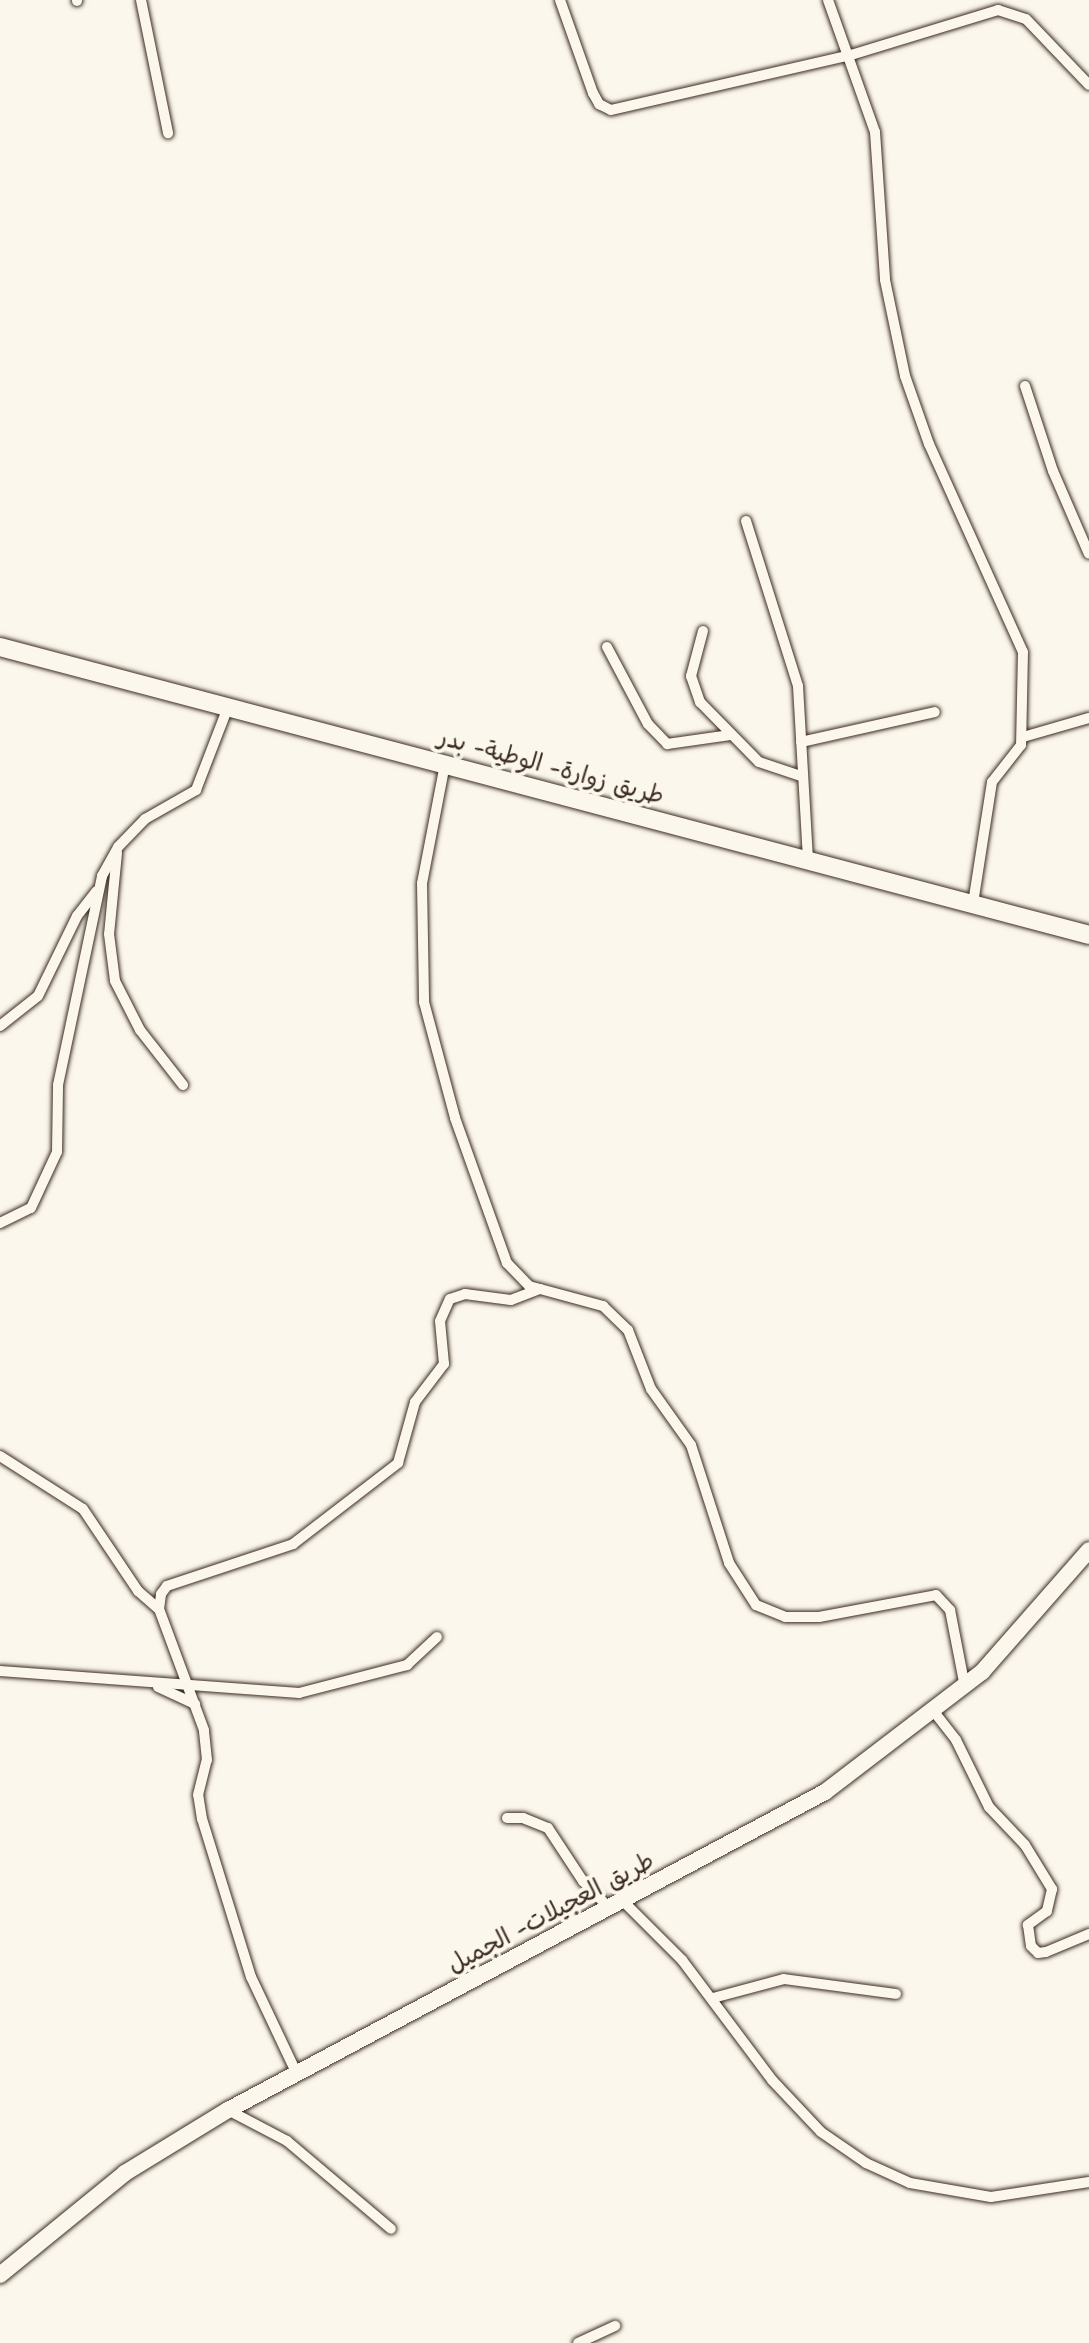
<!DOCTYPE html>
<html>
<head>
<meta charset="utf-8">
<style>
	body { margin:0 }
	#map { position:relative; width:1089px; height:2343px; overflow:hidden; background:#fbf7ec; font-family:"Shantell Sans","Playpen Sans Arabic",sans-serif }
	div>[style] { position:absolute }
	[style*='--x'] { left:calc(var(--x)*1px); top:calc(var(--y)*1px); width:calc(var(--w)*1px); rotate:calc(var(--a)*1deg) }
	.roads { filter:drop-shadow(0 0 2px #3b2a1e) drop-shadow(0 0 2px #3b2a1e) }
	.street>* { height:10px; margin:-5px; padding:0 5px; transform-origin:5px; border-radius:5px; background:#fbf7ec }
	.primary>* { height:16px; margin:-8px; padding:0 8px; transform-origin:8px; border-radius:8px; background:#fbf7ec }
	.highway>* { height:18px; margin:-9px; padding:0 9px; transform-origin:9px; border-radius:9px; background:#fbf7ec }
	span { translate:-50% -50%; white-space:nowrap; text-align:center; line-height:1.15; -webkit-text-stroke:8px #fbf7ec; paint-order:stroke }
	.street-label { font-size:24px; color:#3b2a1e }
</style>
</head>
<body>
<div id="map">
	<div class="roads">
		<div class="street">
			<div style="--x:77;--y:0;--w:1;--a:90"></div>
			<div style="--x:141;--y:0;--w:136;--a:78.5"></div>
			<div style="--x:560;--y:0;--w:99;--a:70.5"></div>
			<div style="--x:593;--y:93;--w:13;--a:61"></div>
			<div style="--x:599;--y:104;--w:13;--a:27"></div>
			<div style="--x:611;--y:110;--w:246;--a:-12.9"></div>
			<div style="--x:851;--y:55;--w:154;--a:-17"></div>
			<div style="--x:998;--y:10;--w:29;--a:18"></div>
			<div style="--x:1026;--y:19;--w:91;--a:46.3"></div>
			<div style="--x:828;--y:0;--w:140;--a:70.4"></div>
			<div style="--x:875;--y:132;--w:148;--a:86.1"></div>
			<div style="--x:885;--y:280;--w:98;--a:78.2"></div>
			<div style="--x:905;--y:376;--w:72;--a:70.6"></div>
			<div style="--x:929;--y:444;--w:228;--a:65.7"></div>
			<div style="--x:1023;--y:652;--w:93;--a:91.2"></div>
			<div style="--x:1021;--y:745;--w:47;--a:128.1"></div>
			<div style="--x:992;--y:782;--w:122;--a:98.9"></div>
			<div style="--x:1025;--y:386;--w:89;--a:71.8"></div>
			<div style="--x:1053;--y:471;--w:90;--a:66.6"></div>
			<div style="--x:746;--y:521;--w:173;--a:72.5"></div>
			<div style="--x:798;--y:686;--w:174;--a:86.7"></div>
			<div style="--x:703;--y:631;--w:47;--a:104.9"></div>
			<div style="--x:691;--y:676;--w:28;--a:71"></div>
			<div style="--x:700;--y:702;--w:84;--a:45.5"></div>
			<div style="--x:759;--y:762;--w:44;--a:18.4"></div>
			<div style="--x:607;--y:647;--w:87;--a:62"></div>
			<div style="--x:648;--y:724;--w:28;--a:46"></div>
			<div style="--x:667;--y:744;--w:64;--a:-8.1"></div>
			<div style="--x:1023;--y:737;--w:69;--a:-16.1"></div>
			<div style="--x:801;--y:742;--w:137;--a:-12.6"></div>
			<div style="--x:445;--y:764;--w:121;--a:100.9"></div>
			<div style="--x:422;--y:883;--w:119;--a:89"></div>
			<div style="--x:424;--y:1002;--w:120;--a:75"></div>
			<div style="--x:455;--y:1118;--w:154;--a:70.3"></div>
			<div style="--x:507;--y:1263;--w:32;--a:46"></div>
			<div style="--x:529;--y:1286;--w:77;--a:15.1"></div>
			<div style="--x:603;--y:1306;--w:35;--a:44"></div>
			<div style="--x:628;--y:1330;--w:63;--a:68.7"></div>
			<div style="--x:651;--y:1389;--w:69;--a:54.5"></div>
			<div style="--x:691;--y:1445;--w:124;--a:72.1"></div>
			<div style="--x:729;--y:1563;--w:50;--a:57.3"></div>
			<div style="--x:756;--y:1605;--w:31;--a:22"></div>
			<div style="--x:785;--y:1617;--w:34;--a:0"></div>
			<div style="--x:819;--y:1617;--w:119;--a:-10.6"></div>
			<div style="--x:936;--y:1595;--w:21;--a:47"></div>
			<div style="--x:950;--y:1610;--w:78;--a:79"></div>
			<div style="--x:117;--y:853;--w:81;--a:95.6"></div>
			<div style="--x:109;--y:934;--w:47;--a:82.7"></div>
			<div style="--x:115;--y:981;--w:55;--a:63"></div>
			<div style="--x:140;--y:1030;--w:70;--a:52"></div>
			<div style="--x:0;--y:1026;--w:48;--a:-38.3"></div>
			<div style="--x:38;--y:996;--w:89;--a:-64"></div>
			<div style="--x:77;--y:916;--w:31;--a:-52"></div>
			<div style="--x:0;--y:1223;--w:34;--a:-26"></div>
			<div style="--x:31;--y:1208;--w:62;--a:-65.1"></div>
			<div style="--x:57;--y:1152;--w:67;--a:-89.1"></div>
			<div style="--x:58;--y:1085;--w:214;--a:-78.1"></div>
			<div style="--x:102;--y:876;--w:33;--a:-61"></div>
			<div style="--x:118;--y:847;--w:39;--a:-46"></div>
			<div style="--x:145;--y:819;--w:59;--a:-29.6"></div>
			<div style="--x:196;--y:790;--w:89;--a:-68.9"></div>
			<div style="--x:0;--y:1456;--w:98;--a:32.6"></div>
			<div style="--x:83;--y:1509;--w:99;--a:56.1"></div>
			<div style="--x:138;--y:1591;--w:28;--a:41"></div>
			<div style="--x:0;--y:1671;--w:300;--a:4.2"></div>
			<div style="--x:299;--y:1693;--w:112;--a:-14.5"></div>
			<div style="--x:407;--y:1665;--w:41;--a:-43"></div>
			<div style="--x:158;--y:1687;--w:41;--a:24.7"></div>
			<div style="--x:935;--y:1713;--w:34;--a:52"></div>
			<div style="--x:956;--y:1740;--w:75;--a:63.8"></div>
			<div style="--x:989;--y:1807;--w:52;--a:46.5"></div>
			<div style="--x:1025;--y:1845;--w:52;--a:58.5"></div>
			<div style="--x:1052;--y:1889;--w:23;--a:103"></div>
			<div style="--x:1047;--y:1911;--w:24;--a:144"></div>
			<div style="--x:1028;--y:1925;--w:21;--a:82"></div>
			<div style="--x:1031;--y:1946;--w:10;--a:45"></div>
			<div style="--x:1038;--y:1953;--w:8;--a:-7"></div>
			<div style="--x:1046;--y:1952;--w:47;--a:-22.7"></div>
			<div style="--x:507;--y:1818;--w:16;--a:0"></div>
			<div style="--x:523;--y:1818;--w:27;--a:22"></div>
			<div style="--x:548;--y:1828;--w:64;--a:56.6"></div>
			<div style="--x:583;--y:1881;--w:39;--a:46"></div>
			<div style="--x:624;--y:1902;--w:82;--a:45"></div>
			<div style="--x:682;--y:1960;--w:150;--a:53.1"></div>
			<div style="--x:772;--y:2080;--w:71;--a:46.7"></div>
			<div style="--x:821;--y:2132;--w:55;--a:34.6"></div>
			<div style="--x:866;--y:2163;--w:48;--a:24.4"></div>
			<div style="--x:910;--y:2183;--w:82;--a:9.8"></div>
			<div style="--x:991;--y:2197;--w:99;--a:-8.7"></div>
			<div style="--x:713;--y:1998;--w:73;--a:-15"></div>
			<div style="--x:784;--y:1979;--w:113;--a:7.6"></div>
			<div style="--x:296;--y:2072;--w:105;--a:-115.3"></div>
			<div style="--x:251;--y:1977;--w:165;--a:-107.2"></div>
			<div style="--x:202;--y:1819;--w:24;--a:-99"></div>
			<div style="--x:198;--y:1795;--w:36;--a:-76"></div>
			<div style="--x:207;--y:1760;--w:30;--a:-96"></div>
			<div style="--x:204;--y:1730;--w:129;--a:-110.4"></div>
			<div style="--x:159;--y:1609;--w:15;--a:-82"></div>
			<div style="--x:161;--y:1594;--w:10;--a:-53"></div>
			<div style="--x:167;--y:1586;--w:133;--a:-18.4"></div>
			<div style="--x:293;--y:1544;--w:133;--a:-37.6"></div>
			<div style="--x:398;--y:1463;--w:63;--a:-74.4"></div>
			<div style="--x:415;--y:1402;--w:48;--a:-52.7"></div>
			<div style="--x:444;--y:1364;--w:43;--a:-95.3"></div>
			<div style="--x:440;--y:1321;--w:24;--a:-66"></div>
			<div style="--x:450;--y:1299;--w:16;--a:-18"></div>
			<div style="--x:465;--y:1294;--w:46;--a:7.4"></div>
			<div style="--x:511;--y:1300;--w:31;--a:-21"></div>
			<div style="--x:228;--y:2110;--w:67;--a:27.7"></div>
			<div style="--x:287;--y:2141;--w:136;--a:40.2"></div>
			<div style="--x:578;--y:2343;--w:41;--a:-24.7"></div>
		</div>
		<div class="primary">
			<div style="--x:0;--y:2275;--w:161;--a:-39.2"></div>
			<div style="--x:125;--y:2173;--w:121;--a:-31.5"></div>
			<div style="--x:228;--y:2110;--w:676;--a:-28.04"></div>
			<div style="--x:825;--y:1792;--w:198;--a:-37.4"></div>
			<div style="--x:982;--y:1672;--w:162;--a:-48.7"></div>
		</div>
		<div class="highway">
			<div style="--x:0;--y:647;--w:1126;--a:14.81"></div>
		</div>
	</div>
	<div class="street-label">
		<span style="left:551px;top:767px;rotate:15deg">طريق زوارة- الوطية- بدر</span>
		<span style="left:551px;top:1913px;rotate:-28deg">طريق العجيلات- الجميل</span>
	</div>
</div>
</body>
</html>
